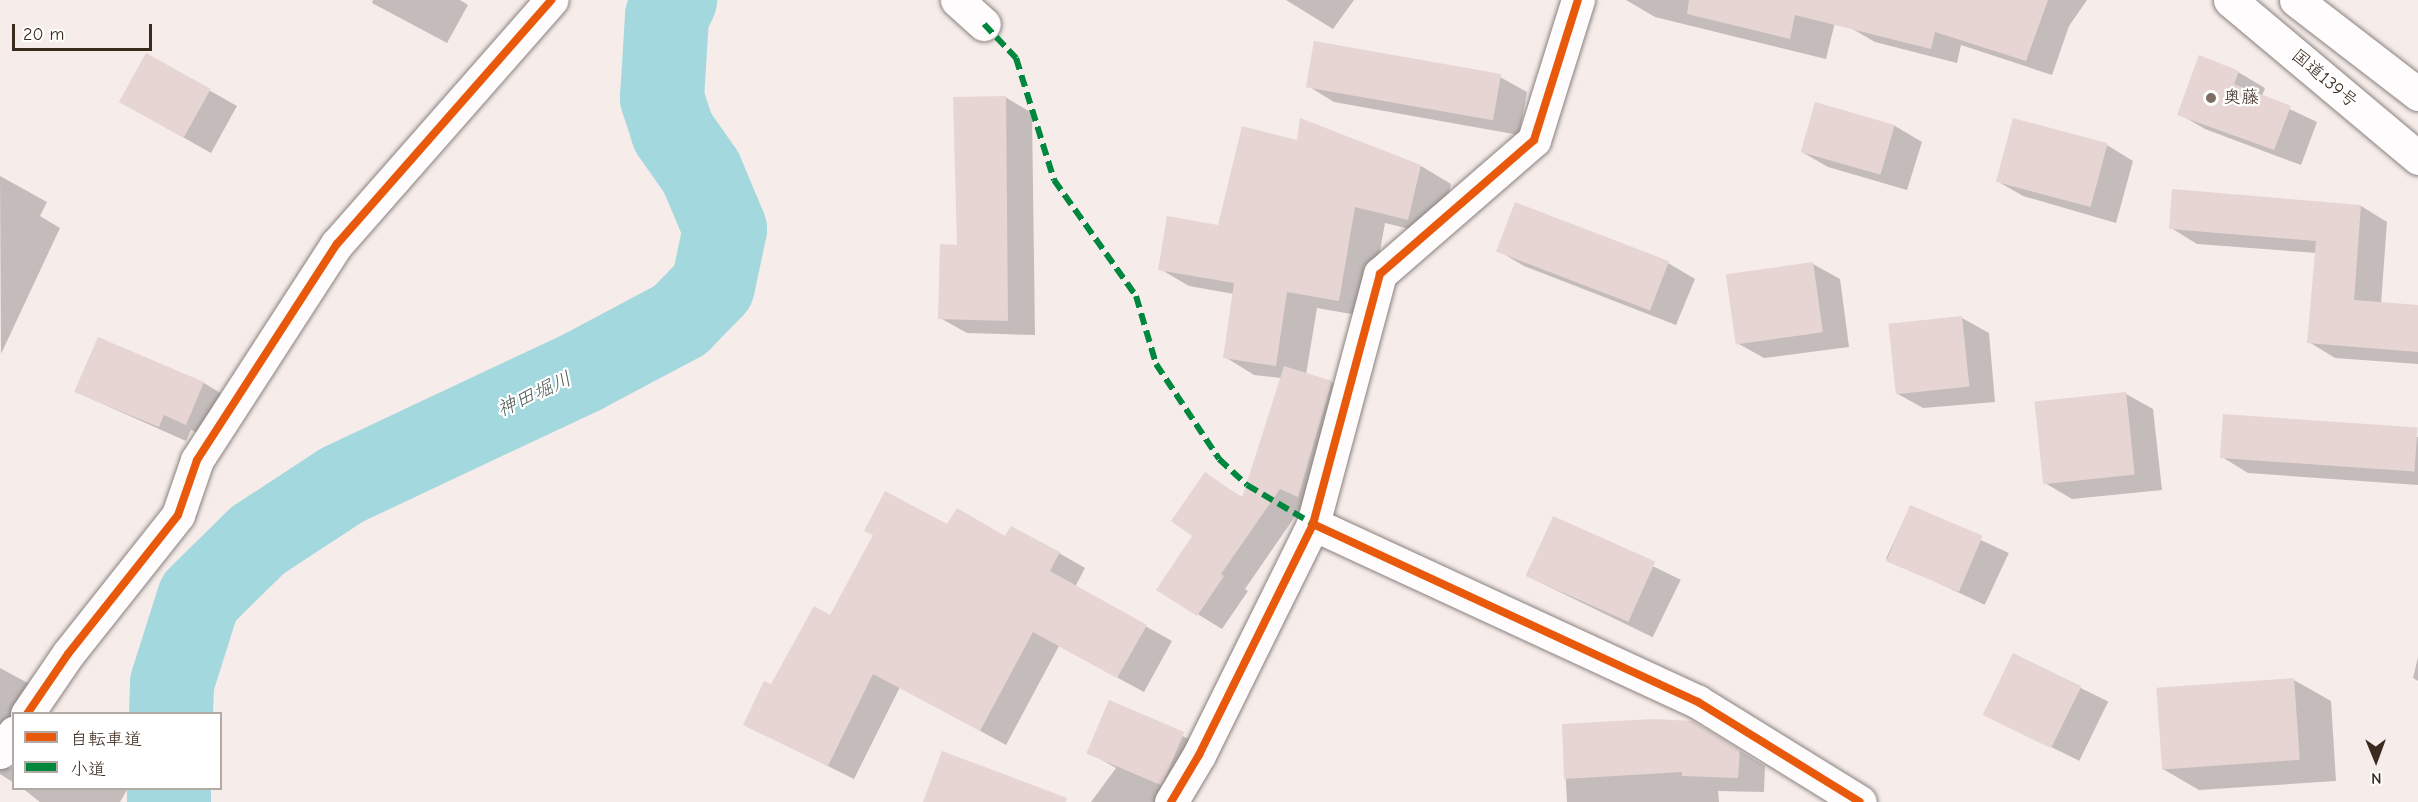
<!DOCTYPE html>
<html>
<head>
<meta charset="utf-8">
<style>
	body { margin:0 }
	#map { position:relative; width:2418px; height:802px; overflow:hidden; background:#f6ecea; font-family:"Comic Neue","Klee One",sans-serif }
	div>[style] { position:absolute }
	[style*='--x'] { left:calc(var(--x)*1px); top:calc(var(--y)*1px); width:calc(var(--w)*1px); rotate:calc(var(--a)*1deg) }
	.shadow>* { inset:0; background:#0003; transform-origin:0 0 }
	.river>* { height:84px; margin:-42px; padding:0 42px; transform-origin:42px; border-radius:42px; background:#a3d8df }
	.building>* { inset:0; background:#e6d5d3; transform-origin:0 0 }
	.roads { filter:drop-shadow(0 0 2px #8a827f) drop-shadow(0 0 2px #8a827f) }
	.minor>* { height:33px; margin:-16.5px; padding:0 16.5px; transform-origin:16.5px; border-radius:16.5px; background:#fefcfc }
	.trunk>* { height:33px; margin:-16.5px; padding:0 16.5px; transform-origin:16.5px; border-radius:16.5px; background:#fefcfc }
	.quiet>* { height:6px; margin-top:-3px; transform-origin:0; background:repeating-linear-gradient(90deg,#00873e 0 12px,transparent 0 18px) }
	.cycleway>* { height:8px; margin:-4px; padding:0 4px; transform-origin:4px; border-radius:4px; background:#e8590c }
	.dots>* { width:16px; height:16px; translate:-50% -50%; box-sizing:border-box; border:3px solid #fff; border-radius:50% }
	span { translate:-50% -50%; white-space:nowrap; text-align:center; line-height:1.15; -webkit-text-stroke:4.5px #fff; paint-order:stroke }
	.street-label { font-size:18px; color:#3b2a1e }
	.poi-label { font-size:18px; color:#3b2a1e }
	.left { translate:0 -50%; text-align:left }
	.water-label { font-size:20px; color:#4f5c56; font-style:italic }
	.legend { position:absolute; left:12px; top:712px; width:210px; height:78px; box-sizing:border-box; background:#fff; border:2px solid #b1aaa5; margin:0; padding:8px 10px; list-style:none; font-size:18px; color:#3b2a1e }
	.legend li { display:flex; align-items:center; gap:12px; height:30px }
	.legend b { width:30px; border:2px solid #b1aaa5 }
	.north { position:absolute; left:2346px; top:730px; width:60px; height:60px; -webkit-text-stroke:4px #fff; paint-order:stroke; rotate:179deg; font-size:16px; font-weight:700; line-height:24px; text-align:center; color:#3b2a1e }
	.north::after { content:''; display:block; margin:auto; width:21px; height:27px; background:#3b2a1e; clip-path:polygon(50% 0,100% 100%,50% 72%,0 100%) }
	.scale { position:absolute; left:12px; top:24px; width:140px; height:27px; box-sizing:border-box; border:3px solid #3b2a1e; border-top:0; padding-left:8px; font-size:18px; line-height:21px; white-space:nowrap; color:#3b2a1e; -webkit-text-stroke:4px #fff; paint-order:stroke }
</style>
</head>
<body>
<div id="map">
	<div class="shadow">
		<div style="clip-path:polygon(373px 0,460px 0,468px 5px,447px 43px,372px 3px)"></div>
		<div style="clip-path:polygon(1286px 0,1354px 0,1333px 29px)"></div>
		<div style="clip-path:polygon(1626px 0,1828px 0,1839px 6px,1826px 59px,1655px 17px)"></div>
		<div style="clip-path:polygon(1856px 0,2087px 0,2069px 26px,2052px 75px,1961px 45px,1957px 63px,1875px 42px,1849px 27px)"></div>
		<div style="clip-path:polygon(147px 55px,237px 106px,211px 153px,147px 117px)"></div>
		<div style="clip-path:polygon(2238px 72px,2265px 88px,2262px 96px,2317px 122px,2301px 165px,2205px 129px,2179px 114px)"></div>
		<div style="clip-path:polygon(1500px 77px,1527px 92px,1519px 135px,1334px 102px,1308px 86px)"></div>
		<div style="clip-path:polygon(1005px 97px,1032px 113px,1035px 335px,967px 333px,940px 318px)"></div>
		<div style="clip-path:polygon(1816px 103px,1895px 126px,1922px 142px,1907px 190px,1828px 167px,1802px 152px)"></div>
		<div style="clip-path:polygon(2014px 119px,2107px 145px,2133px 161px,2116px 223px,2023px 196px,1997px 181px)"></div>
		<div style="clip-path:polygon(1302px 120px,1421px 166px,1451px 184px,1438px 236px,1385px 223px,1368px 317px,1317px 308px,1306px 375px,1331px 382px,1356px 396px,1305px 502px,1245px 589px,1248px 591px,1222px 629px,1158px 590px,1194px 535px,1205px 474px,1243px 498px,1282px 378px,1254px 375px,1225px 357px,1234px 294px,1189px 286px,1160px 269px,1219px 227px,1298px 141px)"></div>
		<div style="clip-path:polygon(0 176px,47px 202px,40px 216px,60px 228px,1px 354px)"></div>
		<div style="clip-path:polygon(2361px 206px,2387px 222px,2381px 304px,2418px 307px,2418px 364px,2335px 358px,2309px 342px,2317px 253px,2197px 244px,2171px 228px)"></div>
		<div style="clip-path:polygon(1497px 250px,1668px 263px,1695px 279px,1676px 325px,1524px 266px)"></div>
		<div style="clip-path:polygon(1813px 264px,1840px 279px,1849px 347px,1764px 358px,1737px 343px)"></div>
		<div style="clip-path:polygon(1962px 318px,1989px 333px,1995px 402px,1923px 408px,1896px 393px)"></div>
		<div style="clip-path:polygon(98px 339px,204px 383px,230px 399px,213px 439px,191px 430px,186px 441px,76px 392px)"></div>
		<div style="clip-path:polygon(2126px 394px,2153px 409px,2162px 490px,2072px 499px,2045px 483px)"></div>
		<div style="clip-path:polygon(2418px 437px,2418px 485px,2248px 473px,2222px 457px)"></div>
		<div style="left:1910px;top:507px;width:109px;height:57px;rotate:25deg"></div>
		<div style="left:1554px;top:518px;width:141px;height:64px;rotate:26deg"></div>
		<div style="clip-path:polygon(948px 526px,1059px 553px,1085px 568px,1075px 587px,1172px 641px,1144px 692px,1059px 646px,1006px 745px,900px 687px,854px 779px,745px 725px,772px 686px,831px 617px)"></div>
		<div style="left:2013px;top:655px;width:106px;height:66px;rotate:26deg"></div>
		<div style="clip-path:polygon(2418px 657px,2418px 681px,2413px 678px)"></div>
		<div style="clip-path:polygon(0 668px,37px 688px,8px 765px,9px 769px,14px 766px,14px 783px,0 774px)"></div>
		<div style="clip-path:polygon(2294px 680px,2331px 701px,2336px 781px,2199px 790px,2163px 769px,2158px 689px)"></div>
		<div style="clip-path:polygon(1110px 702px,1210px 749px,1186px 802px,1091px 802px,1116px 768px,1088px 752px)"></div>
		<div style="clip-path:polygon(1563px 726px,1719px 738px,1765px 766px,1764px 792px,1718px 791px,1719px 802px,1567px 802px)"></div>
		<div style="clip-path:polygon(22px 788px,124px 788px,127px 790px,120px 802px,40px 802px)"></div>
	</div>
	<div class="river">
		<div style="--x:171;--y:714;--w:31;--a:-88"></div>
		<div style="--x:172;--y:683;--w:89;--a:-72.4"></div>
		<div style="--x:199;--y:598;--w:83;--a:-44.5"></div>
		<div style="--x:258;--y:540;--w:100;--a:-33.2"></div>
		<div style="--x:342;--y:485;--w:268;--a:-25.2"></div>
		<div style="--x:584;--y:371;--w:109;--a:-28"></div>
		<div style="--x:680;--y:320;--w:47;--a:-45.9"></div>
		<div style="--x:713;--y:286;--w:58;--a:-78.1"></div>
		<div style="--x:725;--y:229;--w:62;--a:-112.8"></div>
		<div style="--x:701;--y:172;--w:49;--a:-125"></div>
		<div style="--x:673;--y:132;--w:36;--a:-108"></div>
		<div style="--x:662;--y:98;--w:82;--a:-86.5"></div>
		<div style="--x:667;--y:16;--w:18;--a:-63"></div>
		<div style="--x:169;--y:788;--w:14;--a:90"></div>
	</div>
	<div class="building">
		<div style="clip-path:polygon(1689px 0,2048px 0,2026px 61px,1935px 32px,1931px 49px,1795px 15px,1790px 39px,1687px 14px)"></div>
		<div style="left:1314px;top:41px;width:190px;height:47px;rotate:10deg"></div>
		<div style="left:146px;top:53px;width:74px;height:56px;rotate:29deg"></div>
		<div style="clip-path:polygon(2199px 55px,2239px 71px,2234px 84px,2291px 106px,2274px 150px,2177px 115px)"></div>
		<div style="clip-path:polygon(1006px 96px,1008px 321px,938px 319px,940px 244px,957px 245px,953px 97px)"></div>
		<div style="left:1815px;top:102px;width:83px;height:52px;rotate:16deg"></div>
		<div style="clip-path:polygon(1300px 118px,1421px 165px,1408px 220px,1355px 207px,1339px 301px,1287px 292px,1276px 366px,1223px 358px,1234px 283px,1158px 270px,1167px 216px,1218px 225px,1242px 126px,1297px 140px)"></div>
		<div style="left:2013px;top:118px;width:98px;height:66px;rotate:15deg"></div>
		<div style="clip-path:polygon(2172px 189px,2361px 205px,2354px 300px,2418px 305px,2418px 352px,2307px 343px,2316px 241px,2169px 229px)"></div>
		<div style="left:1515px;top:202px;width:165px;height:53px;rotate:21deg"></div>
		<div style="left:1813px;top:262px;width:71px;height:88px;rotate:82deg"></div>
		<div style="left:1962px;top:316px;width:71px;height:74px;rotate:84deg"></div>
		<div style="clip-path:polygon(98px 337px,204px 382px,186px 425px,164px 415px,159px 427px,74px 392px)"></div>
		<div style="clip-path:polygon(1284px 366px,1332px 381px,1298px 497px,1280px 489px,1221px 574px,1224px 576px,1197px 616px,1156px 590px,1192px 536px,1171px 521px,1205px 472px,1242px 498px)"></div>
		<div style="left:2126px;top:392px;width:83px;height:92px;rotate:84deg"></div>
		<div style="left:2223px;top:414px;width:195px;height:44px;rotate:4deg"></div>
		<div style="clip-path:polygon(885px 491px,947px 524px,957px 508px,1005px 536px,1011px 526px,1060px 552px,1050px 571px,1147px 625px,1117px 678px,1033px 632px,980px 731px,873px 674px,828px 766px,743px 725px,764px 681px,771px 684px,814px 606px,830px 615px,873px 535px,864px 531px)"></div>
		<div style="left:1910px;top:505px;width:79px;height:61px;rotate:23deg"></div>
		<div style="left:1553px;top:516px;width:112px;height:66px;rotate:24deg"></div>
		<div style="left:2013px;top:653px;width:76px;height:69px;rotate:26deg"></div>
		<div style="left:2294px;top:678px;width:82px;height:138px;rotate:86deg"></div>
		<div style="left:1109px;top:700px;width:82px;height:58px;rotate:23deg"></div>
		<div style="clip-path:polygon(1653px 719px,1693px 721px,1740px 750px,1738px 778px,1682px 776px,1682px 772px,1564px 779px,1562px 724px)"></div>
		<div style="clip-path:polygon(942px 751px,1067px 798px,1066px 802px,923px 802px)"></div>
	</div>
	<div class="roads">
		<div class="minor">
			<div style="--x:957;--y:0;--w:36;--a:42"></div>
			<div style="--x:1313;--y:524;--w:424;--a:24.8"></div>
			<div style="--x:1698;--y:702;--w:190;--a:31.7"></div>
			<div style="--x:27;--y:714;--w:73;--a:-55.7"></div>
			<div style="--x:68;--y:654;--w:177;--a:-51.6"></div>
			<div style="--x:178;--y:515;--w:58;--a:-70.9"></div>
			<div style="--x:197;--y:460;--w:257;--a:-57.1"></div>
			<div style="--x:337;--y:244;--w:325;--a:-48.7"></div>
			<div style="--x:0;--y:752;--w:24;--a:-54"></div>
			<div style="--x:1171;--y:802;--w:55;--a:-59.2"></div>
			<div style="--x:1199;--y:755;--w:258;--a:-63.7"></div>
			<div style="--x:1313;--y:524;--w:259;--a:-75"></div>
			<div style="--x:1380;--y:274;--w:204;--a:-41"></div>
			<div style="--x:1534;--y:140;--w:147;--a:-72.6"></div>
		</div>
		<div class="trunk">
			<div style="--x:2230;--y:0;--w:246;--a:40"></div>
			<div style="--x:2296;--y:0;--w:154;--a:37.6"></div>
		</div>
	</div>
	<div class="quiet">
		<div style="--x:984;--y:24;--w:47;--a:46.7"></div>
		<div style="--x:1016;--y:58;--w:128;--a:72.7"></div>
		<div style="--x:1054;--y:180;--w:142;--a:54.7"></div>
		<div style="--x:1136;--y:296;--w:71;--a:73.6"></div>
		<div style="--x:1156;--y:364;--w:114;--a:56.4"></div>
		<div style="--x:1219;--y:459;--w:38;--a:43"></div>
		<div style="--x:1247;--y:485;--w:77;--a:30.6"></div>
	</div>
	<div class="cycleway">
		<div style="--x:1313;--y:524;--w:424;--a:24.8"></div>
		<div style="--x:1698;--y:702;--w:190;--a:31.7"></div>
		<div style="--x:27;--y:714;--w:73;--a:-55.7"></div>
		<div style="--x:68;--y:654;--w:177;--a:-51.6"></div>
		<div style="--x:178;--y:515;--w:58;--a:-70.9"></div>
		<div style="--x:197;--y:460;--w:257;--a:-57.1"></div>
		<div style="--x:337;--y:244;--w:325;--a:-48.7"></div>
		<div style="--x:1171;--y:802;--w:55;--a:-59.2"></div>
		<div style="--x:1199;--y:755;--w:258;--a:-63.7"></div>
		<div style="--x:1313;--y:524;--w:259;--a:-75"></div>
		<div style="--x:1380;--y:274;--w:204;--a:-41"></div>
		<div style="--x:1534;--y:140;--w:147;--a:-72.6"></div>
	</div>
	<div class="dots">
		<div style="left:2211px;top:98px;background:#7c6e65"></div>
	</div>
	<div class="street-label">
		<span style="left:2324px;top:79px;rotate:40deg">国道139号</span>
	</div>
	<div class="poi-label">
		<span class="left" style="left:2223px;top:98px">奥藤</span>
	</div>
	<div class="water-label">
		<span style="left:534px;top:394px;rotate:-25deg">神田堀川</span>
	</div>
	<ul class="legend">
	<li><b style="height:8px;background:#e8590c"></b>自転車道</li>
	<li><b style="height:8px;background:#00873e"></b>小道</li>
	</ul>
	<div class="north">N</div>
	<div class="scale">20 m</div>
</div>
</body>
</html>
